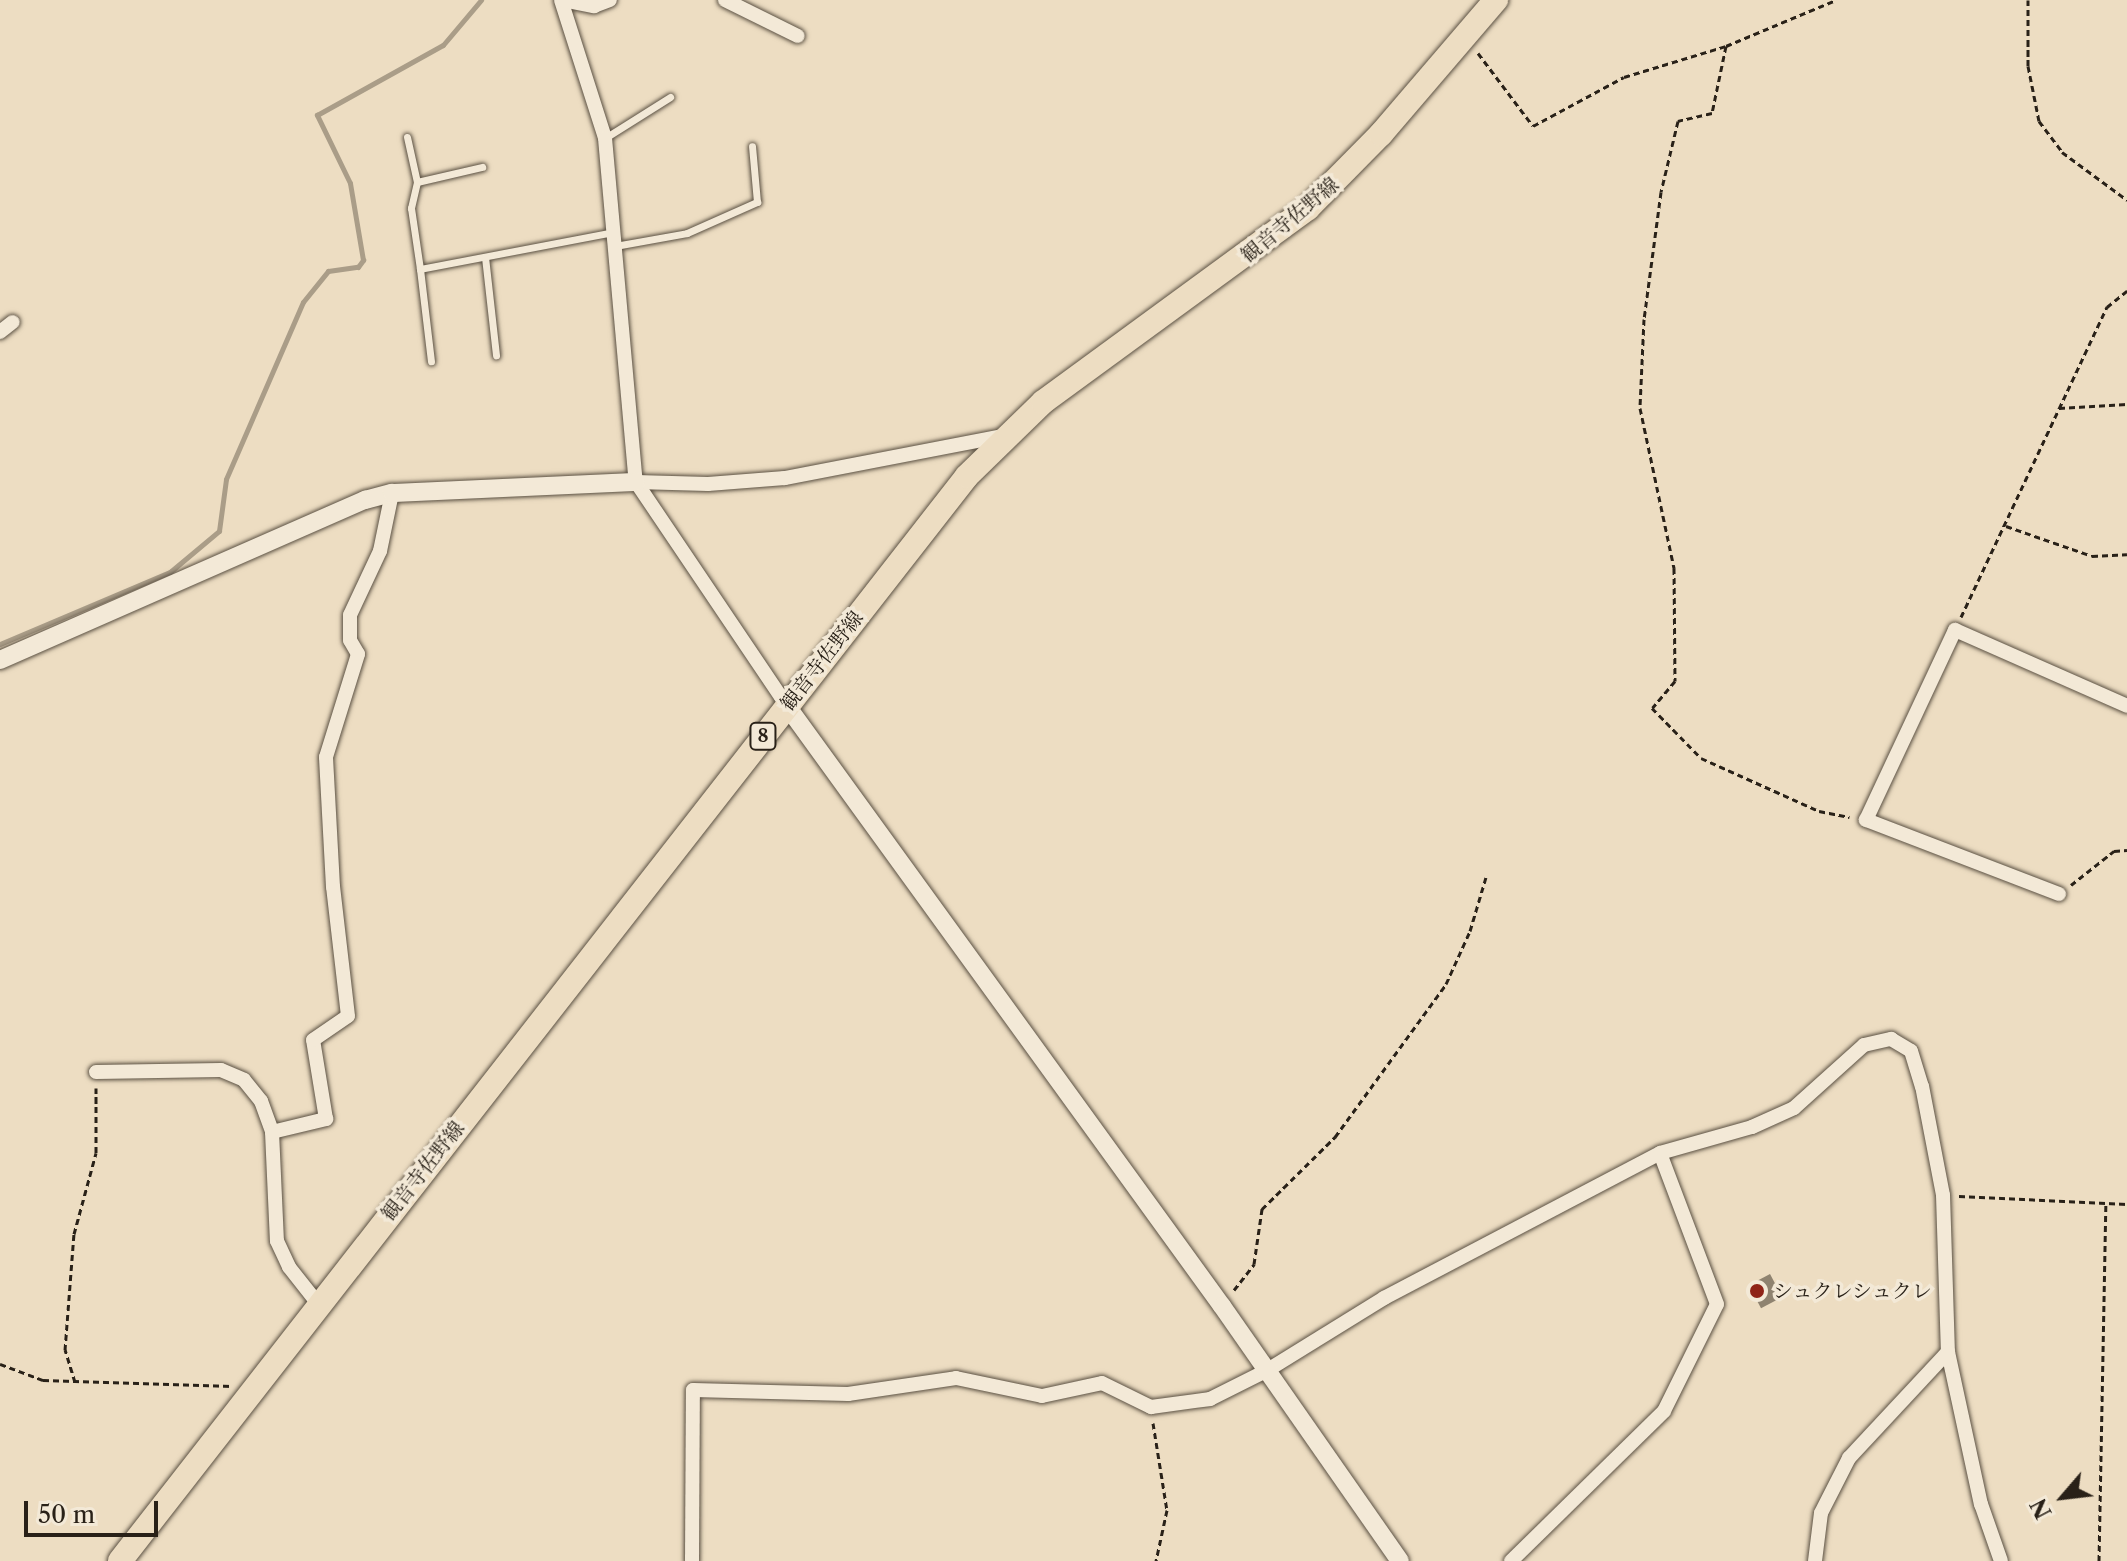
<!DOCTYPE html>
<html>
<head>
<meta charset="utf-8">
<style>
	body { margin:0 }
	#map { position:relative; width:2127px; height:1561px; overflow:hidden; background:#edddc2; font-family:"Libre Caslon Text","Noto Serif JP",serif }
	div>[style] { position:absolute }
	[style*='--x'] { left:calc(var(--x)*1px); top:calc(var(--y)*1px); width:calc(var(--w)*1px); rotate:calc(var(--a)*1deg) }
	.stream>* { height:5px; margin:-2.5px; padding:0 2.5px; transform-origin:2.5px; border-radius:2.5px; background:#aa9d88 }
	.building>* { inset:0; background:#8f8370; transform-origin:0 0 }
	.path>* { height:3px; margin-top:-1.5px; transform-origin:0; background:repeating-linear-gradient(90deg,#292118 0 6px,transparent 0 10px) }
	.roads { filter:drop-shadow(0 0 2px #5a5042) drop-shadow(0 0 2px #5a5042) }
	.service>* { height:7px; margin:-3.5px; padding:0 3.5px; transform-origin:3.5px; border-radius:3.5px; background:#f3e9d7 }
	.minor>* { height:14px; margin:-7px; padding:0 7px; transform-origin:7px; border-radius:7px; background:#f3e9d7 }
	.tertiary>* { height:18px; margin:-9px; padding:0 9px; transform-origin:9px; border-radius:9px; background:#f3e9d7 }
	.primary>* { height:24px; margin:-12px; padding:0 12px; transform-origin:12px; border-radius:12px; background:#edddc2 }
	.dots>* { width:22px; height:22px; translate:-50% -50%; box-sizing:border-box; border:4px solid #f3e9d7; border-radius:50% }
	span { translate:-50% -50%; white-space:nowrap; text-align:center; line-height:1.15; -webkit-text-stroke:7px #f3e9d7; paint-order:stroke }
	.shield-label span { padding:2px 6px; background:#f3e9d7; border:2px solid; border-radius:6px; -webkit-text-stroke-width:0 }
	.shield-label { font-size:18px; color:#292118; font-weight:700 }
	.street-label { font-size:20px; color:#292118 }
	.poi-label { font-size:20px; color:#292118 }
	.left { translate:0 -50%; text-align:left }
	.north { position:absolute; left:2023px; top:1457px; width:80px; height:80px; -webkit-text-stroke:6px #f3e9d7; paint-order:stroke; rotate:242deg; font-size:22px; font-weight:700; line-height:32px; text-align:center; color:#292118 }
	.north::after { content:''; display:block; margin:auto; width:28px; height:36px; background:#292118; clip-path:polygon(50% 0,100% 100%,50% 72%,0 100%) }
	.scale { position:absolute; left:24px; top:1501px; width:134px; height:36px; box-sizing:border-box; border:4px solid #292118; border-top:0; padding-left:10px; font-size:24px; line-height:28px; white-space:nowrap; color:#292118; -webkit-text-stroke:6px #f3e9d7; paint-order:stroke }
</style>
</head>
<body>
<div id="map">
	<div class="stream">
		<div style="--x:0;--y:644;--w:185;--a:-23"></div>
		<div style="--x:170;--y:572;--w:64;--a:-39.9"></div>
		<div style="--x:219;--y:531;--w:52;--a:-82.3"></div>
		<div style="--x:226;--y:479;--w:193;--a:-66.5"></div>
		<div style="--x:303;--y:302;--w:40;--a:-51"></div>
		<div style="--x:328;--y:271;--w:30;--a:-8"></div>
		<div style="--x:358;--y:267;--w:9;--a:-54"></div>
		<div style="--x:363;--y:260;--w:78;--a:-99.6"></div>
		<div style="--x:350;--y:183;--w:76;--a:-115.9"></div>
		<div style="--x:317;--y:115;--w:144;--a:-29.1"></div>
		<div style="--x:443;--y:45;--w:59;--a:-49.8"></div>
	</div>
	<div class="building">
		<div style="left:1770px;top:1274px;width:26px;height:24px;rotate:62deg"></div>
	</div>
	<div class="path">
		<div style="--x:2028;--y:0;--w:66;--a:90"></div>
		<div style="--x:2028;--y:66;--w:56;--a:78.7"></div>
		<div style="--x:2039;--y:121;--w:39;--a:53"></div>
		<div style="--x:2062;--y:152;--w:81;--a:36.4"></div>
		<div style="--x:1726;--y:46;--w:68;--a:101.8"></div>
		<div style="--x:1712;--y:113;--w:35;--a:167"></div>
		<div style="--x:1678;--y:121;--w:73;--a:103.5"></div>
		<div style="--x:1661;--y:192;--w:128;--a:97.6"></div>
		<div style="--x:1644;--y:319;--w:89;--a:92.6"></div>
		<div style="--x:1640;--y:408;--w:164;--a:78"></div>
		<div style="--x:1674;--y:568;--w:113;--a:89.5"></div>
		<div style="--x:1675;--y:681;--w:35;--a:130"></div>
		<div style="--x:1652;--y:708;--w:70;--a:45.6"></div>
		<div style="--x:1701;--y:758;--w:129;--a:24.2"></div>
		<div style="--x:1819;--y:811;--w:31;--a:11"></div>
		<div style="--x:1478;--y:53;--w:91;--a:53"></div>
		<div style="--x:1533;--y:126;--w:103;--a:-28.3"></div>
		<div style="--x:1624;--y:77;--w:107;--a:-16.9"></div>
		<div style="--x:1726;--y:46;--w:119;--a:-22.7"></div>
		<div style="--x:2059;--y:408;--w:68;--a:-3.4"></div>
		<div style="--x:2006;--y:526;--w:91;--a:19.2"></div>
		<div style="--x:2092;--y:556;--w:35;--a:-3"></div>
		<div style="--x:1961;--y:617;--w:343;--a:-64.8"></div>
		<div style="--x:2107;--y:307;--w:26;--a:-39"></div>
		<div style="--x:2071;--y:885;--w:55;--a:-38.3"></div>
		<div style="--x:2114;--y:851;--w:13;--a:-4"></div>
		<div style="--x:1959;--y:1196;--w:168;--a:2.7"></div>
		<div style="--x:1234;--y:1290;--w:33;--a:-52"></div>
		<div style="--x:1254;--y:1264;--w:56;--a:-81.7"></div>
		<div style="--x:1262;--y:1209;--w:103;--a:-44.6"></div>
		<div style="--x:1335;--y:1137;--w:189;--a:-54"></div>
		<div style="--x:1446;--y:984;--w:58;--a:-65.6"></div>
		<div style="--x:1470;--y:931;--w:56;--a:-73.5"></div>
		<div style="--x:0;--y:1364;--w:46;--a:20.4"></div>
		<div style="--x:43;--y:1380;--w:189;--a:1.8"></div>
		<div style="--x:75;--y:1382;--w:34;--a:-107"></div>
		<div style="--x:65;--y:1350;--w:116;--a:-85.6"></div>
		<div style="--x:74;--y:1234;--w:84;--a:-74.8"></div>
		<div style="--x:96;--y:1153;--w:65;--a:-90"></div>
		<div style="--x:1153;--y:1423;--w:88;--a:80.9"></div>
		<div style="--x:1167;--y:1510;--w:52;--a:102.2"></div>
		<div style="--x:2099;--y:1561;--w:357;--a:-88.9"></div>
	</div>
	<div class="roads">
		<div class="service">
			<div style="--x:407;--y:137;--w:46;--a:77.5"></div>
			<div style="--x:417;--y:182;--w:27;--a:103"></div>
			<div style="--x:411;--y:208;--w:62;--a:81.6"></div>
			<div style="--x:420;--y:269;--w:197;--a:-10.8"></div>
			<div style="--x:605;--y:138;--w:77;--a:-32.2"></div>
			<div style="--x:417;--y:182;--w:67;--a:-13"></div>
			<div style="--x:615;--y:246;--w:73;--a:-10.2"></div>
			<div style="--x:687;--y:233;--w:77;--a:-23.9"></div>
			<div style="--x:757;--y:202;--w:56;--a:-95.1"></div>
			<div style="--x:485;--y:257;--w:99;--a:83.6"></div>
			<div style="--x:420;--y:269;--w:93;--a:83.2"></div>
		</div>
		<div class="minor">
			<div style="--x:561;--y:0;--w:145;--a:72.3"></div>
			<div style="--x:605;--y:138;--w:345;--a:84.9"></div>
			<div style="--x:636;--y:482;--w:270;--a:56"></div>
			<div style="--x:562;--y:0;--w:33;--a:11"></div>
			<div style="--x:594;--y:6;--w:17;--a:-21"></div>
			<div style="--x:725;--y:0;--w:81;--a:26.3"></div>
			<div style="--x:0;--y:332;--w:16;--a:-38"></div>
			<div style="--x:636;--y:482;--w:72;--a:1.6"></div>
			<div style="--x:708;--y:484;--w:77;--a:-4.5"></div>
			<div style="--x:785;--y:478;--w:222;--a:-10.9"></div>
			<div style="--x:2059;--y:894;--w:207;--a:-159"></div>
			<div style="--x:1866;--y:820;--w:210;--a:-64.9"></div>
			<div style="--x:1955;--y:630;--w:188;--a:23.8"></div>
			<div style="--x:96;--y:1072;--w:125;--a:-0.9"></div>
			<div style="--x:221;--y:1070;--w:25;--a:23"></div>
			<div style="--x:244;--y:1080;--w:27;--a:51"></div>
			<div style="--x:261;--y:1101;--w:33;--a:70"></div>
			<div style="--x:272;--y:1132;--w:109;--a:87.4"></div>
			<div style="--x:277;--y:1241;--w:29;--a:65"></div>
			<div style="--x:289;--y:1267;--w:48;--a:51.7"></div>
			<div style="--x:272;--y:1132;--w:56;--a:-13.5"></div>
			<div style="--x:326;--y:1119;--w:80;--a:-99.3"></div>
			<div style="--x:313;--y:1040;--w:42;--a:-34.4"></div>
			<div style="--x:348;--y:1016;--w:130;--a:-96.6"></div>
			<div style="--x:333;--y:887;--w:130;--a:-93.1"></div>
			<div style="--x:326;--y:757;--w:108;--a:-72.7"></div>
			<div style="--x:358;--y:654;--w:16;--a:-120"></div>
			<div style="--x:350;--y:640;--w:25;--a:-90"></div>
			<div style="--x:350;--y:615;--w:71;--a:-64.9"></div>
			<div style="--x:380;--y:551;--w:59;--a:-78.3"></div>
			<div style="--x:692;--y:1561;--w:171;--a:-89.7"></div>
			<div style="--x:693;--y:1390;--w:155;--a:1.5"></div>
			<div style="--x:848;--y:1394;--w:109;--a:-8.4"></div>
			<div style="--x:956;--y:1378;--w:88;--a:11.8"></div>
			<div style="--x:1042;--y:1396;--w:61;--a:-12.2"></div>
			<div style="--x:1102;--y:1383;--w:55;--a:26.1"></div>
			<div style="--x:1151;--y:1407;--w:60;--a:-7.7"></div>
			<div style="--x:1210;--y:1399;--w:63;--a:-26.6"></div>
			<div style="--x:1266;--y:1371;--w:139;--a:-31.7"></div>
			<div style="--x:1384;--y:1298;--w:312;--a:-27.7"></div>
			<div style="--x:1660;--y:1153;--w:96;--a:-15.8"></div>
			<div style="--x:1752;--y:1127;--w:46;--a:-24.3"></div>
			<div style="--x:1794;--y:1108;--w:94;--a:-42"></div>
			<div style="--x:1864;--y:1045;--w:28;--a:-13"></div>
			<div style="--x:1891;--y:1039;--w:23;--a:31"></div>
			<div style="--x:1911;--y:1051;--w:37;--a:73"></div>
			<div style="--x:1922;--y:1086;--w:111;--a:79.1"></div>
			<div style="--x:1943;--y:1195;--w:157;--a:88.2"></div>
			<div style="--x:1948;--y:1352;--w:156;--a:77.8"></div>
			<div style="--x:1981;--y:1504;--w:60;--a:70.7"></div>
			<div style="--x:1511;--y:1561;--w:214;--a:-44.4"></div>
			<div style="--x:1664;--y:1411;--w:119;--a:-63.6"></div>
			<div style="--x:1717;--y:1304;--w:161;--a:-110.7"></div>
			<div style="--x:1815;--y:1561;--w:48;--a:-82.9"></div>
			<div style="--x:1821;--y:1513;--w:62;--a:-63"></div>
			<div style="--x:1849;--y:1458;--w:145;--a:-47"></div>
		</div>
		<div class="tertiary">
			<div style="--x:0;--y:660;--w:399;--a:-23.7"></div>
			<div style="--x:365;--y:500;--w:28;--a:-15"></div>
			<div style="--x:392;--y:493;--w:244;--a:-2.6"></div>
			<div style="--x:787;--y:706;--w:741;--a:54.06"></div>
			<div style="--x:1222;--y:1306;--w:311;--a:55.1"></div>
		</div>
		<div class="primary">
			<div style="--x:120;--y:1561;--w:1376;--a:-52.02"></div>
			<div style="--x:967;--y:476;--w:106;--a:-44.2"></div>
			<div style="--x:1043;--y:402;--w:328;--a:-36.2"></div>
			<div style="--x:1308;--y:208;--w:104;--a:-45.4"></div>
			<div style="--x:1381;--y:134;--w:177;--a:-49.4"></div>
		</div>
	</div>
	<div class="dots">
		<div style="left:1757px;top:1291px;background:#8f2418"></div>
	</div>
	<div class="shield-label">
		<span style="left:763px;top:736px">8</span>
	</div>
	<div class="street-label">
		<span style="left:1290px;top:220px;rotate:-40deg">観音寺佐野線</span>
		<span style="left:822px;top:661px;rotate:-52deg">観音寺佐野線</span>
		<span style="left:423px;top:1171px;rotate:-52deg">観音寺佐野線</span>
	</div>
	<div class="poi-label">
		<span class="left" style="left:1773px;top:1291px">シュクレシュクレ</span>
	</div>
	<div class="north">N</div>
	<div class="scale">50 m</div>
</div>
</body>
</html>
